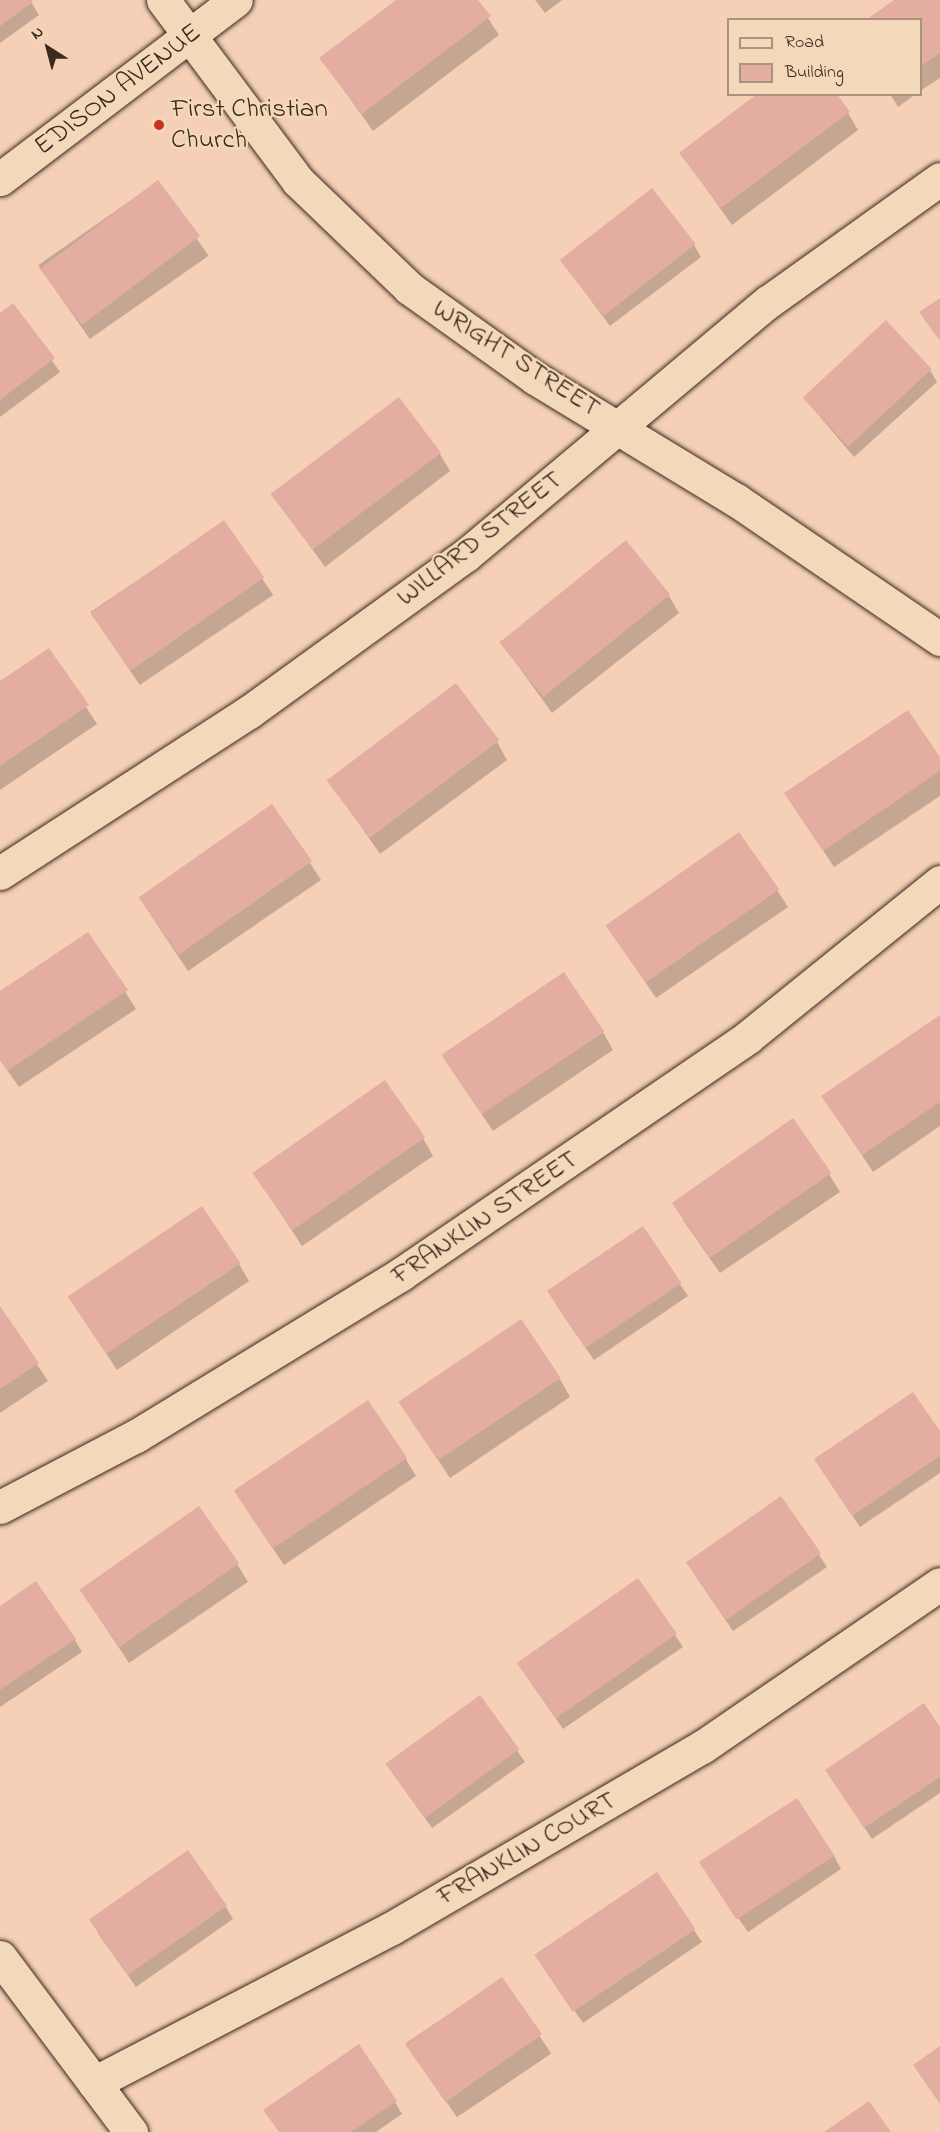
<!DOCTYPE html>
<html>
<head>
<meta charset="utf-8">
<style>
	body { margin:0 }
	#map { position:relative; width:940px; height:2132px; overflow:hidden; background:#f5d0b7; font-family:"Indie Flower",sans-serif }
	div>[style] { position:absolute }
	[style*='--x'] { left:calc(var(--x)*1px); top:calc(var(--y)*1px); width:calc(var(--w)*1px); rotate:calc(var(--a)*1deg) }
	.shadow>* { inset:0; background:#0003; transform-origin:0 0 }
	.building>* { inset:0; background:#e4ada2; transform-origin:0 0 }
	.roads { filter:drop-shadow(0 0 2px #3b2a1e) drop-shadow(0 0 2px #3b2a1e) }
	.minor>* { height:33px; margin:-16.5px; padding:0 16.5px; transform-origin:16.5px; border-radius:16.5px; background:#f4d8ba }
	.dots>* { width:16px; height:16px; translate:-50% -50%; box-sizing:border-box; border:3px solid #f4d8ba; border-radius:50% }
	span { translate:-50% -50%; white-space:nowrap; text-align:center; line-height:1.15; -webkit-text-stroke:4.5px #f4d8ba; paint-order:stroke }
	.street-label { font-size:27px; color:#3b2a1e }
	.poi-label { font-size:27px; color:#3b2a1e }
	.left { translate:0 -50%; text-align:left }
	.legend { position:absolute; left:727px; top:18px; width:195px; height:78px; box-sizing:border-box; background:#f4d8ba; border:2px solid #aa927c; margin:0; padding:8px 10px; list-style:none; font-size:18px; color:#3b2a1e }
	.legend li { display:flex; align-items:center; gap:12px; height:30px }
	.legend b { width:30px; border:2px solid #aa927c }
	.north { position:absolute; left:18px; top:18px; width:60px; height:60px; -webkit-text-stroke:4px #f4d8ba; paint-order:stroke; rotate:324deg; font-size:16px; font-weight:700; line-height:24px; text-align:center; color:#3b2a1e }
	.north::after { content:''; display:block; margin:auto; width:21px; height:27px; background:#3b2a1e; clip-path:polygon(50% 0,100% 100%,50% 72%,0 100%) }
</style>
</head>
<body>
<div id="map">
	<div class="shadow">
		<div style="clip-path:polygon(0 0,30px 0,39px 15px,0 43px)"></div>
		<div style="clip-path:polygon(398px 0,476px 0,499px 35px,373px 131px,321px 58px)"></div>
		<div style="clip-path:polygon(535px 0,562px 0,545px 13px)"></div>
		<div style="clip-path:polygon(897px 0,940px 0,940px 78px,920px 91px,920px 20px)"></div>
		<div style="clip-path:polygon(890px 94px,916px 94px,898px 107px)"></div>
		<div style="clip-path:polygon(848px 113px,858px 130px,732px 225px,681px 153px)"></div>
		<div style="left:157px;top:182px;width:90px;height:145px;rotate:55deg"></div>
		<div style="clip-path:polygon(694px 245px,701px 257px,610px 326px,561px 260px)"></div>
		<div style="clip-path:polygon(13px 305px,60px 372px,0 417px,0 315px)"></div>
		<div style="clip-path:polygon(930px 370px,937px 382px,854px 457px,804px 398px)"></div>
		<div style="clip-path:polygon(440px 454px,450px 471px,325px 567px,274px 496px)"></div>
		<div style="left:224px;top:522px;width:88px;height:161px;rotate:56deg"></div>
		<div style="clip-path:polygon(669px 596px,679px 613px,552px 713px,500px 641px)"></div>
		<div style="clip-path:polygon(49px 650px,97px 724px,0 790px,0 683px)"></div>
		<div style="clip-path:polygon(497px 742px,507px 760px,380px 854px,328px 779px)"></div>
		<div style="clip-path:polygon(940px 759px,940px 796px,834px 867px,786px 794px)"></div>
		<div style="clip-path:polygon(310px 863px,321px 880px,188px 971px,150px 914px)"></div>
		<div style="clip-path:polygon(777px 890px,788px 907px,656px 998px,607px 925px)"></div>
		<div style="clip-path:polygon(88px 934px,136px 1009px,19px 1087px,0 1060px,0 993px)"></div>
		<div style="clip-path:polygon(940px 1017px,940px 1126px,873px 1172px,823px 1096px)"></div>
		<div style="clip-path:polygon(603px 1032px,613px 1050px,493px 1131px,454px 1073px)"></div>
		<div style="clip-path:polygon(423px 1138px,433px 1156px,302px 1246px,254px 1173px)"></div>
		<div style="clip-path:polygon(829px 1174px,840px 1192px,720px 1273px,683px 1220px)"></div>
		<div style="clip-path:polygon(643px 1229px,688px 1296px,594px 1360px,556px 1305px)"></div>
		<div style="clip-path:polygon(239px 1264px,249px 1281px,117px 1370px,69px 1297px)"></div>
		<div style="clip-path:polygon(0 1309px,48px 1381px,0 1413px)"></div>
		<div style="clip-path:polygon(560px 1379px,570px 1397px,450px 1478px,400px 1402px)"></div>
		<div style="clip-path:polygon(940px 1433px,940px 1473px,860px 1527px,823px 1472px)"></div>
		<div style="clip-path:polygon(405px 1458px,416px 1476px,284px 1565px,246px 1509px)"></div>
		<div style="clip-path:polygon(781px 1498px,827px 1567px,733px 1631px,694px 1574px)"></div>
		<div style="clip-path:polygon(237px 1564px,248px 1582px,129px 1663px,80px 1589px)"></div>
		<div style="clip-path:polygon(638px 1580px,683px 1647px,563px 1729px,525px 1674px)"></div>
		<div style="clip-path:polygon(0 1608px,75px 1640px,82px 1652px,0 1707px)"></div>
		<div style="clip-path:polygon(480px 1697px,525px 1762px,432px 1828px,394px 1775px)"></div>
		<div style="clip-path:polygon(940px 1730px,940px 1793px,872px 1839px,834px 1782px)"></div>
		<div style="clip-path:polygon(834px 1856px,841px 1869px,748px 1932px,709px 1876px)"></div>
		<div style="clip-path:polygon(656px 1874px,702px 1942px,583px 2023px,544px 1967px)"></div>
		<div style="clip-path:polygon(226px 1907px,233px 1919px,136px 1987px,97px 1932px)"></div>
		<div style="left:501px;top:1979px;width:90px;height:114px;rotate:56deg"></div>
		<div style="clip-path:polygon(395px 2102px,402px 2114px,376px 2132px,279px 2132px)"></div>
	</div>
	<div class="building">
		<div style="clip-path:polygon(0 0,32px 0,33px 2px,0 26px)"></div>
		<div style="clip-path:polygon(396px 0,478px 0,491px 16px,362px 114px,319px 58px)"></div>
		<div style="clip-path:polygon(894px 0,940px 0,940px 53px,920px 67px,920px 20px,866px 20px)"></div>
		<div style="clip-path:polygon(757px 94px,837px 94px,850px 112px,721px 208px,679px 153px)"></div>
		<div style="left:158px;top:180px;width:70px;height:148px;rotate:53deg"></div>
		<div style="left:652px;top:188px;width:71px;height:117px;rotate:52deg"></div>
		<div style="clip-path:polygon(940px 298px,940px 341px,919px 312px)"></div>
		<div style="clip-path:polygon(13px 303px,55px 358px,0 400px,0 313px)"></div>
		<div style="left:886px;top:320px;width:67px;height:114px;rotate:47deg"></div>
		<div style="left:399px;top:397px;width:70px;height:161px;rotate:53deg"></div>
		<div style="left:224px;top:520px;width:70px;height:163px;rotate:55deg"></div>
		<div style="left:626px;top:540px;width:70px;height:163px;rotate:51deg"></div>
		<div style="clip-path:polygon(49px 648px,89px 705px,0 766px,0 681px)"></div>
		<div style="left:456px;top:683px;width:72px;height:162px;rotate:53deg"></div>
		<div style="clip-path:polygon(908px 710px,940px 757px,940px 771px,823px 851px,784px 793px)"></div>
		<div style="left:272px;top:804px;width:70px;height:163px;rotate:55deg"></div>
		<div style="left:739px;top:832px;width:70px;height:163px;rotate:55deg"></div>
		<div style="clip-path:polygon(88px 932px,128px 990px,7px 1071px,0 1060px,0 991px)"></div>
		<div style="left:564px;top:972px;width:72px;height:148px;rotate:56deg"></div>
		<div style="clip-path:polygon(940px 1015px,940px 1102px,862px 1155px,821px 1096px)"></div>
		<div style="left:385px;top:1080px;width:70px;height:162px;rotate:55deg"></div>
		<div style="left:793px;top:1118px;width:67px;height:148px;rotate:55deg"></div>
		<div style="left:202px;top:1206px;width:69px;height:162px;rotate:56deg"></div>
		<div style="left:643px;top:1226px;width:69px;height:116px;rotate:56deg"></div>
		<div style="clip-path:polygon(0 1306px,39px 1363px,0 1389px)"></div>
		<div style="left:521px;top:1319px;width:71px;height:148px;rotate:56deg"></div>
		<div style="clip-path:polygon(913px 1392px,940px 1431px,940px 1456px,852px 1516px,814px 1459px)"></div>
		<div style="left:368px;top:1400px;width:70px;height:162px;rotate:56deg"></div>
		<div style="left:781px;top:1496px;width:70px;height:116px;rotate:55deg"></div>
		<div style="left:199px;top:1506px;width:70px;height:146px;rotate:55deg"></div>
		<div style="left:638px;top:1578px;width:68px;height:148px;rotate:55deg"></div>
		<div style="clip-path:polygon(36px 1581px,76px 1639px,0 1690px,0 1606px)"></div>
		<div style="left:480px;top:1695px;width:67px;height:117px;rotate:54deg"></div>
		<div style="clip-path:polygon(924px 1703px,940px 1727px,940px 1777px,864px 1828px,825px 1770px)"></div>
		<div style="left:797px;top:1798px;width:69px;height:117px;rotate:57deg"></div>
		<div style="left:188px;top:1850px;width:68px;height:121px;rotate:55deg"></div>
		<div style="left:657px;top:1872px;width:69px;height:148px;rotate:56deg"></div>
		<div style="left:502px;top:1977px;width:70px;height:118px;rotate:55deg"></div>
		<div style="clip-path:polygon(359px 2044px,397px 2101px,351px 2132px,279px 2132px,263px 2110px)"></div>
		<div style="clip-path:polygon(940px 2046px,940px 2104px,913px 2065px)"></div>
		<div style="clip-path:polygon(869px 2101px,891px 2132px,824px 2132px)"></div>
	</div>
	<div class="roads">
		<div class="minor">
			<div style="--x:163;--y:0;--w:226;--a:53.3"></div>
			<div style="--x:298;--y:181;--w:154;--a:43.9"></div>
			<div style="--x:409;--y:288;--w:155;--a:35.5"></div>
			<div style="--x:535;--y:378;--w:235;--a:31.3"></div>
			<div style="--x:736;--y:500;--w:247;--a:34.3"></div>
			<div style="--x:0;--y:179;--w:296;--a:-37.2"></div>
			<div style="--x:0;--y:873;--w:297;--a:-32.9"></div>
			<div style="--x:249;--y:712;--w:268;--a:-35.9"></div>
			<div style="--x:466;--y:555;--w:394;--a:-40"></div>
			<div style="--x:768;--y:302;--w:211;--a:-35.6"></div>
			<div style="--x:0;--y:1507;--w:153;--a:-27.6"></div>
			<div style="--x:136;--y:1436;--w:311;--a:-31.4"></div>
			<div style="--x:401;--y:1274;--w:420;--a:-34.3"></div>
			<div style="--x:748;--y:1037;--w:247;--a:-38.9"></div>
			<div style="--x:0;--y:1957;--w:219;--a:53.2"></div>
			<div style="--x:94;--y:2083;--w:336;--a:-27.5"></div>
			<div style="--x:392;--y:1928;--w:359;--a:-30.3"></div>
			<div style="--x:702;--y:1747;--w:288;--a:-34.4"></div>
		</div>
	</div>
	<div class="dots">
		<div style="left:159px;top:125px;background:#c8321e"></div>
	</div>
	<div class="street-label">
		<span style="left:118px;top:90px;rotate:-37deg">EDISON AVENUE</span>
		<span style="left:516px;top:359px;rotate:33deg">WRIGHT STREET</span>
		<span style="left:480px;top:539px;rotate:-38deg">WILLARD STREET</span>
		<span style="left:485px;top:1218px;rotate:-34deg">FRANKLIN STREET</span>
		<span style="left:527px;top:1849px;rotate:-30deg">FRANKLIN COURT</span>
	</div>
	<div class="poi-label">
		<span class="left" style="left:171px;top:125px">First Christian<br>Church</span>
	</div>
	<ul class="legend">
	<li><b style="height:8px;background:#f4d8ba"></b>Road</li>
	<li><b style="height:16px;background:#e4ada2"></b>Building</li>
	</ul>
	<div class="north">N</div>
</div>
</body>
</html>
